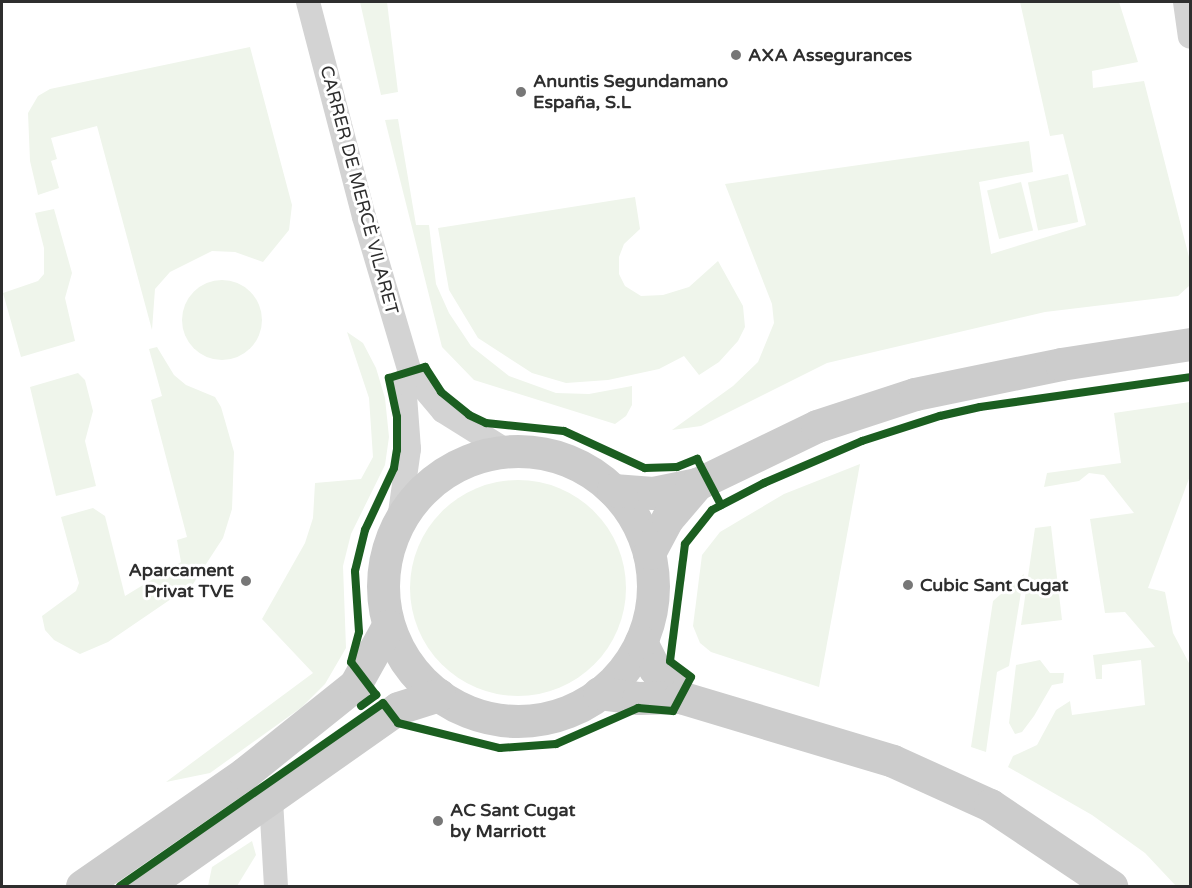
<!DOCTYPE html>
<html>
<head>
<meta charset="utf-8">
<style>
	body { margin:0 }
	#map { position:relative; width:1192px; height:888px; overflow:hidden; background:#fff; font-family:"Varela Round",sans-serif }
	div>[style] { position:absolute }
	[style*='--x'] { left:calc(var(--x)*1px); top:calc(var(--y)*1px); width:calc(var(--w)*1px); rotate:calc(var(--a)*1deg) }
	.green>* { inset:0; background:#eff5eb; transform-origin:0 0 }
	.round { border-radius:50% }
	.street>* { height:24px; margin:-12px; padding:0 12px; transform-origin:12px; border-radius:12px; background:#d3d3d3 }
	.secondary>* { height:33px; margin:-16.5px; padding:0 16.5px; transform-origin:16.5px; border-radius:16.5px; background:#ccc }
	.secondary>.ring { margin:-16.5px; padding:0; box-sizing:content-box; background:none; border:33px solid #ccc; border-radius:50% }
	.cycleway>* { height:8px; margin:-4px; padding:0 4px; transform-origin:4px; border-radius:4px; background:#1b5e20 }
	.dots>* { width:16px; height:16px; translate:-50% -50%; box-sizing:border-box; border:3px solid #fff; border-radius:50% }
	span { translate:-50% -50%; white-space:nowrap; text-align:center; line-height:1.15; -webkit-text-stroke:6px #fff; paint-order:stroke }
	.poi-label { font-size:18px; color:#2e2e2e; font-weight:700 }
	.left { translate:0 -50%; text-align:left }
	.right { translate:-100% -50%; text-align:right }
	.street-label { font-size:18px; color:#2e2e2e }
	.frame { position:absolute; inset:0; border:3px solid #2e2e2e; pointer-events:none }
</style>
</head>
<body>
<div id="map">
	<div class="green">
		<div style="clip-path:polygon(360px 2px,387px 2px,398px 92px,381px 95px)"></div>
		<div style="clip-path:polygon(1020px 2px,1119px 2px,1138px 62px,1092px 71px,1093px 88px,1144px 81px,1190px 261px,1189px 286px,1178px 296px,1045px 312px,827px 363px,701px 426px,672px 430px,733px 386px,758px 362px,774px 323px,772px 304px,725px 184px,1029px 141px,1033px 172px,979px 182px,991px 254px,1086px 225px,1063px 134px,1050px 136px)"></div>
		<div style="clip-path:polygon(250px 47px,292px 205px,289px 230px,263px 262px,235px 252px,212px 251px,170px 272px,155px 289px,152px 330px,97px 126px,51px 138px,57px 159px,51px 161px,59px 188px,38px 195px,30px 161px,28px 113px,38px 96px,50px 89px)"></div>
		<div style="clip-path:polygon(398px 119px,416px 225px,429px 225px,436px 284px,449px 313px,471px 346px,509px 376px,556px 393px,589px 394px,632px 386px,632px 405px,626px 416px,615px 424px,474px 380px,442px 347px,385px 120px)"></div>
		<div style="left:1068px;top:174px;width:49px;height:41px;rotate:78deg"></div>
		<div style="left:1021px;top:182px;width:50px;height:35px;rotate:76deg"></div>
		<div style="clip-path:polygon(635px 197px,640px 229px,624px 244px,619px 257px,619px 274px,625px 286px,641px 296px,663px 295px,689px 287px,718px 261px,743px 306px,745px 327px,738px 341px,719px 362px,699px 375px,684px 356px,659px 369px,608px 380px,566px 383px,532px 373px,478px 338px,449px 290px,438px 228px)"></div>
		<div style="clip-path:polygon(54px 209px,72px 273px,65px 298px,75px 341px,21px 357px,3px 293px,38px 281px,44px 274px,44px 248px,35px 213px)"></div>
		<div class="round" style="left:182px;top:280px;width:80px;height:80px"></div>
		<div style="clip-path:polygon(347px 332px,363px 343px,376px 368px,385px 398px,389px 437px,385px 465px,351px 534px,343px 566px,346px 648px,325px 684px,302px 707px,210px 773px,166px 782px,313px 673px,262px 619px,305px 543px,313px 518px,315px 483px,361px 479px,373px 457px,369px 398px)"></div>
		<div style="clip-path:polygon(157px 347px,174px 375px,186px 385px,215px 397px,221px 407px,234px 452px,232px 509px,223px 538px,193px 584px,108px 642px,80px 654px,54px 640px,45px 630px,42px 616px,76px 591px,79px 583px,61px 517px,93px 508px,105px 516px,125px 596px,181px 562px,177px 540px,187px 537px,151px 400px,162px 396px,149px 349px)"></div>
		<div style="clip-path:polygon(78px 373px,85px 380px,93px 411px,85px 441px,96px 486px,56px 496px,30px 387px)"></div>
		<div style="clip-path:polygon(1190px 402px,1190px 476px,1148px 588px,1165px 592px,1173px 633px,1190px 665px,1190px 886px,1176px 886px,1145px 853px,1092px 815px,1008px 767px,1013px 756px,1037px 745px,1056px 710px,1070px 701px,1072px 715px,1145px 705px,1141px 660px,1102px 665px,1102px 679px,1096px 679px,1093px 655px,1155px 647px,1125px 612px,1105px 613px,1090px 519px,1134px 513px,1104px 475px,1089px 473px,1079px 481px,1044px 487px,1047px 473px,1121px 463px,1114px 413px)"></div>
		<div style="clip-path:polygon(860px 464px,819px 687px,711px 652px,700px 643px,693px 626px,702px 555px,720px 532px,784px 494px)"></div>
		<div class="round" style="left:410px;top:480px;width:216px;height:216px"></div>
		<div style="clip-path:polygon(1051px 526px,1062px 620px,1021px 625px,1035px 528px)"></div>
		<div style="clip-path:polygon(1024px 574px,1009px 666px,997px 672px,986px 752px,971px 747px,993px 601px)"></div>
		<div style="clip-path:polygon(1040px 660px,1050px 673px,1064px 673px,1063px 683px,1052px 685px,1034px 716px,1022px 732px,1015px 734px,1009px 723px,1016px 665px)"></div>
		<div style="clip-path:polygon(252px 841px,256px 855px,237px 886px,208px 886px,212px 867px)"></div>
	</div>
	<div class="street">
		<div style="--x:308;--y:2;--w:222;--a:75.4"></div>
		<div style="--x:364;--y:217;--w:162;--a:73.5"></div>
		<div style="--x:410;--y:372;--w:51;--a:49.8"></div>
		<div style="--x:443;--y:411;--w:75;--a:32"></div>
		<div style="--x:1185;--y:2;--w:35;--a:82"></div>
		<div style="--x:399;--y:520;--w:72;--a:-82"></div>
		<div style="--x:409;--y:449;--w:66;--a:-94.3"></div>
		<div style="--x:404;--y:383;--w:13;--a:-61"></div>
		<div style="--x:271;--y:800;--w:86;--a:86.7"></div>
	</div>
	<div class="secondary">
		<div class="ring" style="left:383px;top:451px;width:237px;height:237px"></div>
		<div style="--x:613;--y:490;--w:40;--a:4.3"></div>
		<div style="--x:653;--y:493;--w:45;--a:-11.6"></div>
		<div style="--x:697;--y:484;--w:133;--a:-25.8"></div>
		<div style="--x:817;--y:426;--w:103;--a:-18.1"></div>
		<div style="--x:915;--y:394;--w:149;--a:-11.6"></div>
		<div style="--x:1061;--y:364;--w:131;--a:-8.8"></div>
		<div style="--x:649;--y:553;--w:40;--a:-62"></div>
		<div style="--x:668;--y:518;--w:45;--a:-49.5"></div>
		<div style="--x:641;--y:642;--w:30;--a:63"></div>
		<div style="--x:655;--y:669;--w:38;--a:48"></div>
		<div style="--x:599;--y:693;--w:39;--a:7"></div>
		<div style="--x:638;--y:698;--w:42;--a:-1.4"></div>
		<div style="--x:680;--y:697;--w:222;--a:16.7"></div>
		<div style="--x:893;--y:761;--w:107;--a:24.4"></div>
		<div style="--x:990;--y:805;--w:146;--a:33.8"></div>
		<div style="--x:82;--y:886;--w:198;--a:-34.7"></div>
		<div style="--x:245;--y:773;--w:141;--a:-38.7"></div>
		<div style="--x:355;--y:685;--w:68;--a:-60.8"></div>
		<div style="--x:145;--y:886;--w:309;--a:-35.1"></div>
		<div style="--x:398;--y:708;--w:43;--a:-17.6"></div>
	</div>
	<div class="cycleway">
		<div style="--x:361;--y:706;--w:19;--a:-36"></div>
		<div style="--x:376;--y:695;--w:41;--a:-127.1"></div>
		<div style="--x:351;--y:662;--w:31;--a:-75"></div>
		<div style="--x:359;--y:632;--w:61;--a:-93.8"></div>
		<div style="--x:355;--y:571;--w:42;--a:-76.3"></div>
		<div style="--x:365;--y:530;--w:68;--a:-64.9"></div>
		<div style="--x:394;--y:468;--w:18;--a:-81"></div>
		<div style="--x:397;--y:450;--w:33;--a:-90"></div>
		<div style="--x:397;--y:417;--w:40;--a:-102"></div>
		<div style="--x:389;--y:378;--w:38;--a:-17"></div>
		<div style="--x:425;--y:367;--w:30;--a:57"></div>
		<div style="--x:441;--y:392;--w:36;--a:39"></div>
		<div style="--x:469;--y:415;--w:19;--a:25"></div>
		<div style="--x:486;--y:423;--w:78;--a:5.9"></div>
		<div style="--x:564;--y:431;--w:89;--a:24.6"></div>
		<div style="--x:645;--y:468;--w:32;--a:-2"></div>
		<div style="--x:677;--y:467;--w:22;--a:-22"></div>
		<div style="--x:697;--y:459;--w:52;--a:62.4"></div>
		<div style="--x:120;--y:886;--w:320;--a:-34.8"></div>
		<div style="--x:383;--y:703;--w:25;--a:53"></div>
		<div style="--x:398;--y:723;--w:105;--a:13.8"></div>
		<div style="--x:500;--y:748;--w:56;--a:-4.1"></div>
		<div style="--x:556;--y:744;--w:90;--a:-23.7"></div>
		<div style="--x:638;--y:708;--w:35;--a:5"></div>
		<div style="--x:673;--y:711;--w:38;--a:-62"></div>
		<div style="--x:691;--y:677;--w:26;--a:-143"></div>
		<div style="--x:670;--y:661;--w:118;--a:-82.7"></div>
		<div style="--x:685;--y:544;--w:43;--a:-51.5"></div>
		<div style="--x:712;--y:510;--w:59;--a:-27.4"></div>
		<div style="--x:764;--y:483;--w:107;--a:-23.2"></div>
		<div style="--x:862;--y:441;--w:82;--a:-17.8"></div>
		<div style="--x:940;--y:416;--w:41;--a:-12.7"></div>
		<div style="--x:980;--y:407;--w:212;--a:-8.1"></div>
	</div>
	<div class="dots">
		<div style="left:736px;top:55px;background:#777"></div>
		<div style="left:521px;top:92px;background:#777"></div>
		<div style="left:246px;top:581px;background:#777"></div>
		<div style="left:908px;top:585px;background:#777"></div>
		<div style="left:438px;top:821px;background:#777"></div>
	</div>
	<div class="poi-label">
		<span class="left" style="left:748px;top:55px">AXA Assegurances</span>
		<span class="left" style="left:533px;top:92px">Anuntis Segundamano<br>España, S.L</span>
		<span class="right" style="left:234px;top:581px">Aparcament<br>Privat TVE</span>
		<span class="left" style="left:920px;top:585px">Cubic Sant Cugat</span>
		<span class="left" style="left:450px;top:821px">AC Sant Cugat<br>by Marriott</span>
	</div>
	<div class="street-label">
		<span style="left:359px;top:190px;rotate:75deg">CARRER DE MERCÈ VILARET</span>
	</div>
	<div class="frame"></div>
</div>
</body>
</html>
